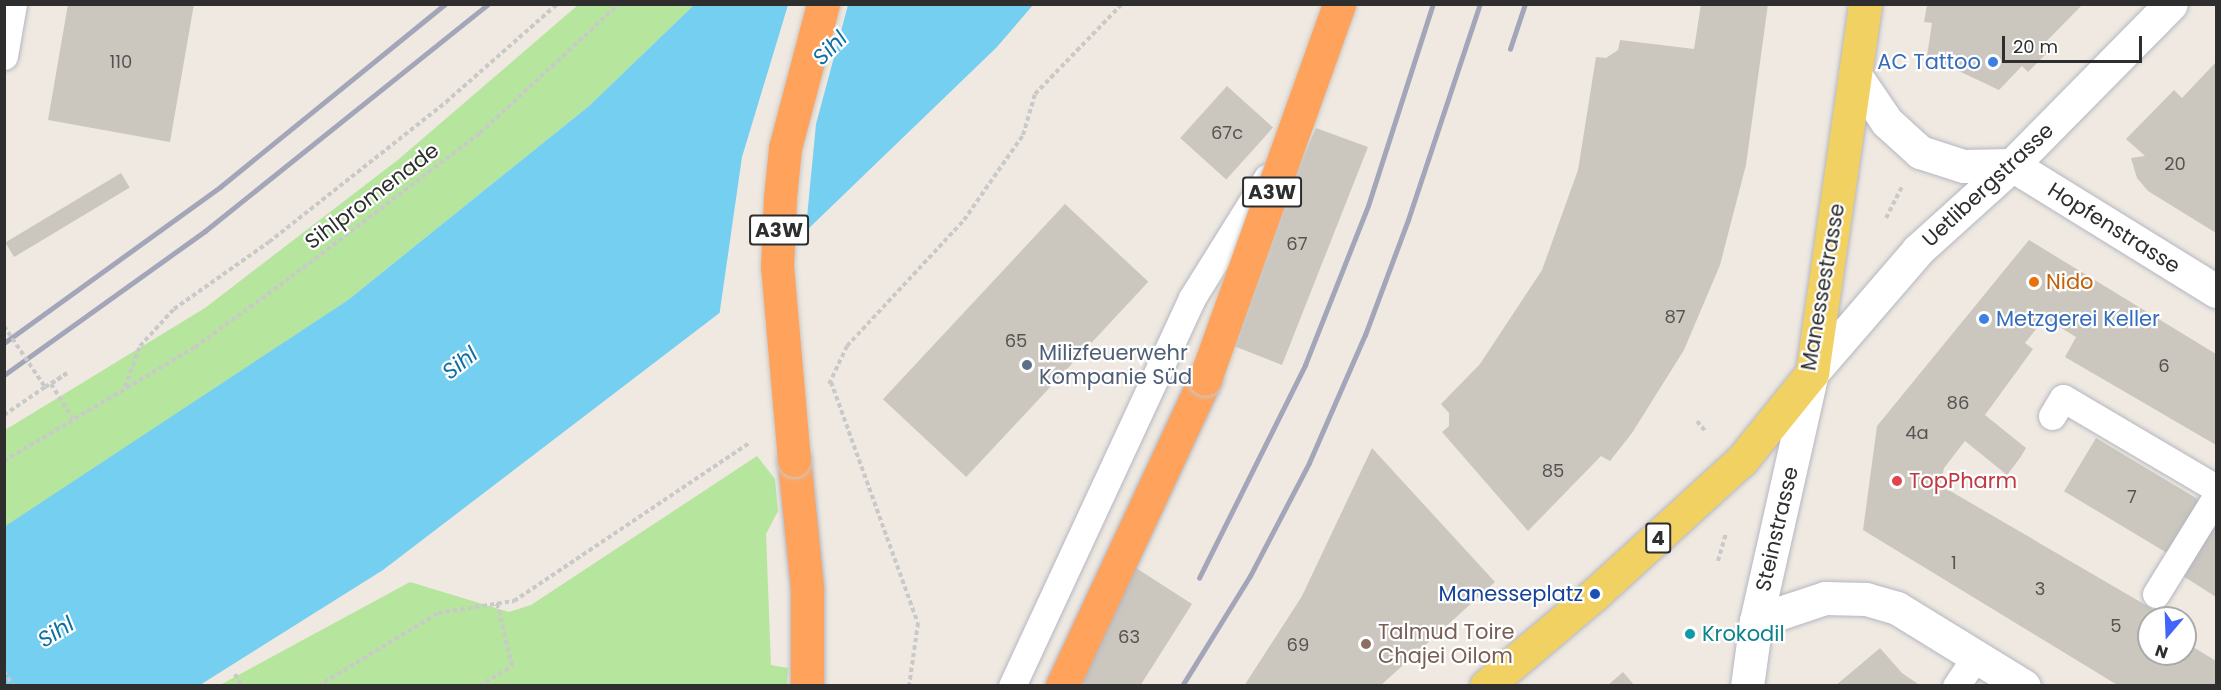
<!DOCTYPE html>
<html>
<head>
<meta charset="utf-8">
<style>
	body { margin:0 }
	#map { position:relative; width:2221px; height:690px; overflow:hidden; background:#efe9e1; font-family:Poppins,sans-serif }
	div>[style] { position:absolute }
	[style*='--x'] { left:calc(var(--x)*1px); top:calc(var(--y)*1px); width:calc(var(--w)*1px); rotate:calc(var(--a)*1deg) }
	.green>* { inset:0; background:#b6e59e }
	.water>* { inset:0; background:#75cff0 }
	.pier>* { inset:0; background:#efe9e1 }
	.building>* { inset:0; background:#cbc7bf; transform-origin:0 0 }
	.path>* { height:4px; margin-top:-2px; transform-origin:0; background:repeating-linear-gradient(90deg,#c9c9c9 0 4.5px,transparent 0 7.5px) }
	.roads { filter:drop-shadow(0 0 2px #b4b7c1) drop-shadow(0 0 2px #b4b7c1) }
	.lane>* { height:27px; margin:-13.5px; padding:0 13.5px; transform-origin:13.5px; border-radius:13.5px; background:#fff }
	.street>* { height:33px; margin:-16.5px; padding:0 16.5px; transform-origin:16.5px; border-radius:16.5px; background:#fff }
	.secondary>* { height:33px; margin:-16.5px; padding:0 16.5px; transform-origin:16.5px; border-radius:16.5px; background:#fff }
	.primary>* { height:33px; margin:-16.5px; padding:0 16.5px; transform-origin:16.5px; border-radius:16.5px; background:#f2d163 }
	.highway>* { height:33px; margin:-16.5px; padding:0 16.5px; transform-origin:16.5px; border-radius:16.5px; background:#ffa35c }
	.rail>* { height:4.5px; margin:-2.25px; padding:0 2.25px; transform-origin:2.25px; border-radius:2.25px; background:#a3a6b8 }
	.path-bridge>* { height:4px; margin-top:-2px; transform-origin:0; background:repeating-linear-gradient(90deg,#c9c9c9 0 4.5px,transparent 0 7.5px) }
	.bridges { filter:drop-shadow(0 0 2px #c9c9c9) drop-shadow(0 0 2px #c9c9c9) }
	.highway-bridge>* { height:33px; margin:-16.5px; padding:0 16.5px; transform-origin:16.5px; border-radius:16.5px; background:#ffa35c }
	.dots>* { width:16px; height:16px; translate:-50% -50%; box-sizing:border-box; border:3px solid #fff; border-radius:50% }
	span { translate:-50% -50%; white-space:nowrap; text-align:center; line-height:1.15; -webkit-text-stroke:4.5px #fff; paint-order:stroke }
	.number-label { font-size:18px; color:#555452 }
	.number-label span { -webkit-text-stroke-width:0 }
	.shield-label span { padding:2px 4px; background:#fff; border:2px solid; border-radius:4px; -webkit-text-stroke-width:0 }
	.shield-label { font-size:20px; color:#2e2e2e; font-weight:700 }
	.shop-label { font-size:21px; color:#366cbe }
	.right { translate:-100% -50%; text-align:right }
	.left { translate:0 -50%; text-align:left }
	.street-label { font-size:21px; color:#2e2e2e }
	.food-label { font-size:21px; color:#c56008 }
	.service-label { font-size:21px; color:#4e5e75 }
	.health-label { font-size:21px; color:#be3a42 }
	.transit-label { font-size:21px; color:#164399 }
	.education-label { font-size:21px; color:#785e54 }
	.culture-label { font-size:21px; color:#0d838f }
	.water-label { font-size:22px; color:#0d6fa3; font-style:italic }
	.frame { position:absolute; inset:0; border:6px solid #2e2e2e; pointer-events:none }
	.north { position:absolute; left:2137px; top:606px; width:60px; height:60px; box-sizing:border-box; background:#fff; border:2px solid #ababab; border-radius:50%; rotate:199deg; font-size:16px; font-weight:700; line-height:24px; text-align:center; color:#2e2e2e }
	.north::after { content:''; display:block; margin:auto; width:21px; height:27px; background:#4264fb; clip-path:polygon(50% 0,100% 100%,50% 72%,0 100%) }
	.scale { position:absolute; left:2002px; top:36px; width:140px; height:27px; box-sizing:border-box; border:3px solid #2e2e2e; border-top:0; padding-left:8px; font-size:18px; line-height:21px; white-space:nowrap; color:#2e2e2e; -webkit-text-stroke:4px #fff; paint-order:stroke }
</style>
</head>
<body>
<div id="map">
	<div class="green">
		<div style="clip-path:polygon(578px 5px,694px 5px,589px 106px,348px 300px,5px 527px,5px 430px,205px 308px,399px 159px)"></div>
		<div style="clip-path:polygon(757px 456px,775px 479px,778px 511px,766px 534px,771px 665px,788px 668px,787px 685px,220px 685px,410px 582px,509px 612px,531px 605px)"></div>
	</div>
	<div class="water">
		<div style="clip-path:polygon(694px 5px,1033px 5px,997px 47px,726px 308px,383px 570px,200px 685px,5px 685px,4px 527px,348px 300px,589px 106px)"></div>
	</div>
	<div class="pier">
		<div style="clip-path:polygon(788px 5px,848px 5px,816px 124px,805px 238px,719px 317px,742px 157px)"></div>
	</div>
	<div class="building">
		<div style="clip-path:polygon(68px 4px,194px 4px,170px 142px,48px 120px)"></div>
		<div style="clip-path:polygon(1701px 4px,1768px 4px,1746px 165px,1720px 265px,1684px 350px,1632px 433px,1610px 461px,1601px 456px,1528px 531px,1442px 432px,1449px 426px,1449px 413px,1441px 404px,1480px 364px,1542px 270px,1578px 170px,1596px 57px,1606px 58px,1618px 50px,1620px 40px,1694px 49px)"></div>
		<div style="clip-path:polygon(1927px 5px,2082px 5px,2041px 47px,2047px 53px,2028px 72px,2022px 66px,1999px 90px,1927px 56px,1932px 23px,1924px 22px)"></div>
		<div style="clip-path:polygon(2216px 62px,2216px 233px,2148px 191px,2137px 178px,2131px 158px,2145px 156px,2126px 139px,2174px 90px,2182px 98px)"></div>
		<div style="left:1227px;top:86px;width:62px;height:70px;rotate:42deg"></div>
		<div style="clip-path:polygon(1316px 128px,1368px 147px,1282px 365px,1221px 341px)"></div>
		<div style="left:121px;top:173px;width:17px;height:135px;rotate:59deg"></div>
		<div style="left:1065px;top:204px;width:114px;height:267px;rotate:43deg"></div>
		<div style="clip-path:polygon(2029px 240px,2216px 354px,2216px 445px,2065px 357px,2076px 337px,2045px 318px,2025px 343px,2033px 349px,1985px 415px,2026px 448px,2020px 458px,2007px 475px,1965px 441px,1944px 468px,1940px 485px,2161px 614px,2149px 618px,2149px 654px,2185px 654px,2185px 642px,2216px 661px,2216px 686px,2119px 686px,1863px 530px,1877px 426px)"></div>
		<div style="left:2096px;top:438px;width:123px;height:62px;rotate:31deg"></div>
		<div style="clip-path:polygon(1372px 448px,1495px 582px,1380px 686px,1244px 686px,1302px 596px)"></div>
		<div style="clip-path:polygon(2216px 521px,2216px 597px,2183px 576px)"></div>
		<div style="clip-path:polygon(1133px 566px,1192px 604px,1140px 686px,1088px 686px,1065px 671px)"></div>
		<div style="clip-path:polygon(1880px 648px,1902px 673px,1921px 686px,1835px 686px)"></div>
		<div style="clip-path:polygon(1623px 672px,1635px 686px,1607px 686px)"></div>
	</div>
	<div class="path">
		<div style="--x:1886;--y:218;--w:36;--a:-63"></div>
		<div style="--x:67;--y:373;--w:19;--a:145"></div>
		<div style="--x:51;--y:384;--w:41;--a:57.8"></div>
		<div style="--x:831;--y:382;--w:256;--a:70.2"></div>
		<div style="--x:918;--y:623;--w:64;--a:98.1"></div>
		<div style="--x:829;--y:384;--w:42;--a:-64.7"></div>
		<div style="--x:847;--y:346;--w:172;--a:-47.1"></div>
		<div style="--x:964;--y:220;--w:103;--a:-55.2"></div>
		<div style="--x:1023;--y:135;--w:43;--a:-73.7"></div>
		<div style="--x:1035;--y:94;--w:125;--a:-46"></div>
		<div style="--x:125;--y:387;--w:44;--a:-69.9"></div>
		<div style="--x:140;--y:346;--w:50;--a:-47.4"></div>
		<div style="--x:174;--y:309;--w:116;--a:-35.2"></div>
		<div style="--x:269;--y:242;--w:226;--a:-38.3"></div>
		<div style="--x:446;--y:102;--w:148;--a:-41.4"></div>
		<div style="--x:4;--y:415;--w:50;--a:-34.3"></div>
		<div style="--x:1697;--y:421;--w:13;--a:51"></div>
		<div style="--x:4;--y:461;--w:222;--a:-30.8"></div>
		<div style="--x:195;--y:347;--w:119;--a:-36.1"></div>
		<div style="--x:291;--y:277;--w:238;--a:-37.3"></div>
		<div style="--x:480;--y:133;--w:190;--a:-42.9"></div>
		<div style="--x:1718;--y:561;--w:29;--a:-74"></div>
		<div style="--x:4;--y:671;--w:17;--a:59"></div>
		<div style="--x:235;--y:674;--w:13;--a:63"></div>
		<div style="--x:318;--y:686;--w:140;--a:-31.3"></div>
		<div style="--x:438;--y:613;--w:77;--a:-9"></div>
		<div style="--x:514;--y:601;--w:285;--a:-33.9"></div>
		<div style="--x:479;--y:686;--w:39;--a:-31"></div>
		<div style="--x:512;--y:666;--w:65;--a:-103.4"></div>
	</div>
	<div class="roads">
		<div class="lane">
			<div style="--x:4;--y:56;--w:53;--a:-80.2"></div>
			<div style="--x:2052;--y:416;--w:21;--a:-59"></div>
			<div style="--x:2063;--y:398;--w:178;--a:30.5"></div>
			<div style="--x:2156;--y:594;--w:114;--a:-58.3"></div>
			<div style="--x:1012;--y:686;--w:428;--a:-65.1"></div>
			<div style="--x:1192;--y:298;--w:142;--a:-58"></div>
			<div style="--x:1956;--y:686;--w:36;--a:-56"></div>
		</div>
		<div class="street">
			<div style="--x:2012;--y:165;--w:240;--a:31.7"></div>
			<div style="--x:1756;--y:621;--w:73;--a:-18.4"></div>
			<div style="--x:1825;--y:598;--w:41;--a:1.4"></div>
			<div style="--x:1866;--y:599;--w:32;--a:16"></div>
			<div style="--x:1897;--y:608;--w:149;--a:31.6"></div>
		</div>
		<div class="secondary">
			<div style="--x:1855;--y:75;--w:57;--a:55.8"></div>
			<div style="--x:1887;--y:122;--w:45;--a:42.3"></div>
			<div style="--x:1920;--y:152;--w:45;--a:18"></div>
			<div style="--x:1963;--y:166;--w:49;--a:-1.2"></div>
			<div style="--x:1747;--y:686;--w:66;--a:-82.1"></div>
			<div style="--x:1756;--y:621;--w:254;--a:-77.3"></div>
			<div style="--x:1812;--y:373;--w:162;--a:-49.2"></div>
			<div style="--x:1918;--y:250;--w:127;--a:-42.1"></div>
			<div style="--x:2012;--y:165;--w:226;--a:-45.4"></div>
		</div>
		<div class="primary">
			<div style="--x:1486;--y:686;--w:143;--a:-40.2"></div>
			<div style="--x:1595;--y:594;--w:199;--a:-42.4"></div>
			<div style="--x:1742;--y:460;--w:112;--a:-51.2"></div>
			<div style="--x:1812;--y:373;--w:373;--a:-81.8"></div>
		</div>
		<div class="highway">
			<div style="--x:794;--y:460;--w:130;--a:84.2"></div>
			<div style="--x:807;--y:589;--w:97;--a:90"></div>
			<div style="--x:1062;--y:686;--w:339;--a:-65"></div>
		</div>
	</div>
	<div class="rail">
		<div style="--x:1510;--y:49;--w:47;--a:-71.6"></div>
		<div style="--x:4;--y:343;--w:266;--a:-35.8"></div>
		<div style="--x:220;--y:187;--w:290;--a:-39.1"></div>
		<div style="--x:4;--y:375;--w:247;--a:-35.6"></div>
		<div style="--x:205;--y:231;--w:363;--a:-38.7"></div>
		<div style="--x:1199;--y:578;--w:238;--a:-63.5"></div>
		<div style="--x:1305;--y:365;--w:171;--a:-68.4"></div>
		<div style="--x:1368;--y:206;--w:212;--a:-72.2"></div>
		<div style="--x:1182;--y:686;--w:129;--a:-58.3"></div>
		<div style="--x:1250;--y:576;--w:127;--a:-62.4"></div>
		<div style="--x:1309;--y:463;--w:140;--a:-66.4"></div>
		<div style="--x:1365;--y:335;--w:123;--a:-69.5"></div>
		<div style="--x:1408;--y:220;--w:228;--a:-71.6"></div>
	</div>
	<div class="path-bridge">
		<div style="--x:4;--y:326;--w:73;--a:56.1"></div>
		<div style="--x:45;--y:387;--w:26;--a:-32"></div>
	</div>
	<div class="bridges">
		<div class="highway-bridge">
			<div style="--x:1205;--y:379;--w:398;--a:-70.3"></div>
			<div style="--x:794;--y:460;--w:194;--a:-95"></div>
			<div style="--x:777;--y:267;--w:69;--a:-87.5"></div>
			<div style="--x:780;--y:198;--w:50;--a:-84.3"></div>
			<div style="--x:785;--y:148;--w:149;--a:-75.2"></div>
		</div>
	</div>
	<div class="dots">
		<div style="left:1993px;top:62px;background:#3f7fe0"></div>
		<div style="left:2034px;top:282px;background:#e8710a"></div>
		<div style="left:1984px;top:319px;background:#3f7fe0"></div>
		<div style="left:1027px;top:365px;background:#5c6f8a"></div>
		<div style="left:1897px;top:481px;background:#e0444e"></div>
		<div style="left:1595px;top:594px;background:#1a4fb4"></div>
		<div style="left:1690px;top:634px;background:#0f9aa8"></div>
		<div style="left:1366px;top:644px;background:#8d6e63"></div>
	</div>
	<div class="number-label">
		<span style="left:121px;top:62px">110</span>
		<span style="left:1227px;top:133px">67c</span>
		<span style="left:2175px;top:164px">20</span>
		<span style="left:1297px;top:244px">67</span>
		<span style="left:1675px;top:317px">87</span>
		<span style="left:1016px;top:341px">65</span>
		<span style="left:2164px;top:366px">6</span>
		<span style="left:1958px;top:403px">86</span>
		<span style="left:1917px;top:433px">4a</span>
		<span style="left:1553px;top:471px">85</span>
		<span style="left:2132px;top:497px">7</span>
		<span style="left:1954px;top:563px">1</span>
		<span style="left:2040px;top:589px">3</span>
		<span style="left:2116px;top:626px">5</span>
		<span style="left:1129px;top:637px">63</span>
		<span style="left:1298px;top:645px">69</span>
	</div>
	<div class="shield-label">
		<span style="left:1272px;top:192px">A3W</span>
		<span style="left:779px;top:230px">A3W</span>
		<span style="left:1658px;top:538px">4</span>
	</div>
	<div class="shop-label">
		<span class="right" style="left:1981px;top:62px">AC Tattoo</span>
		<span class="left" style="left:1996px;top:319px">Metzgerei Keller</span>
	</div>
	<div class="street-label">
		<span style="left:1988px;top:185px;rotate:-43deg">Uetlibergstrasse</span>
		<span style="left:372px;top:196px;rotate:-37deg">Sihlpromenade</span>
		<span style="left:2114px;top:228px;rotate:32deg">Hopfenstrasse</span>
		<span style="left:1823px;top:287px;rotate:-80deg">Manessestrasse</span>
		<span style="left:1777px;top:529px;rotate:-77deg">Steinstrasse</span>
	</div>
	<div class="food-label">
		<span class="left" style="left:2046px;top:282px">Nido</span>
	</div>
	<div class="service-label">
		<span class="left" style="left:1039px;top:365px">Milizfeuerwehr<br>Kompanie Süd</span>
	</div>
	<div class="health-label">
		<span class="left" style="left:1909px;top:481px">TopPharm</span>
	</div>
	<div class="transit-label">
		<span class="right" style="left:1583px;top:594px">Manesseplatz</span>
	</div>
	<div class="education-label">
		<span class="left" style="left:1378px;top:644px">Talmud Toire<br>Chajei Oilom</span>
	</div>
	<div class="culture-label">
		<span class="left" style="left:1702px;top:634px">Krokodil</span>
	</div>
	<div class="water-label">
		<span style="left:830px;top:48px;rotate:-45deg">Sihl</span>
		<span style="left:460px;top:363px;rotate:-38deg">Sihl</span>
		<span style="left:56px;top:632px;rotate:-32deg">Sihl</span>
	</div>
	<div class="frame"></div>
	<div class="north">N</div>
	<div class="scale">20 m</div>
</div>
</body>
</html>
